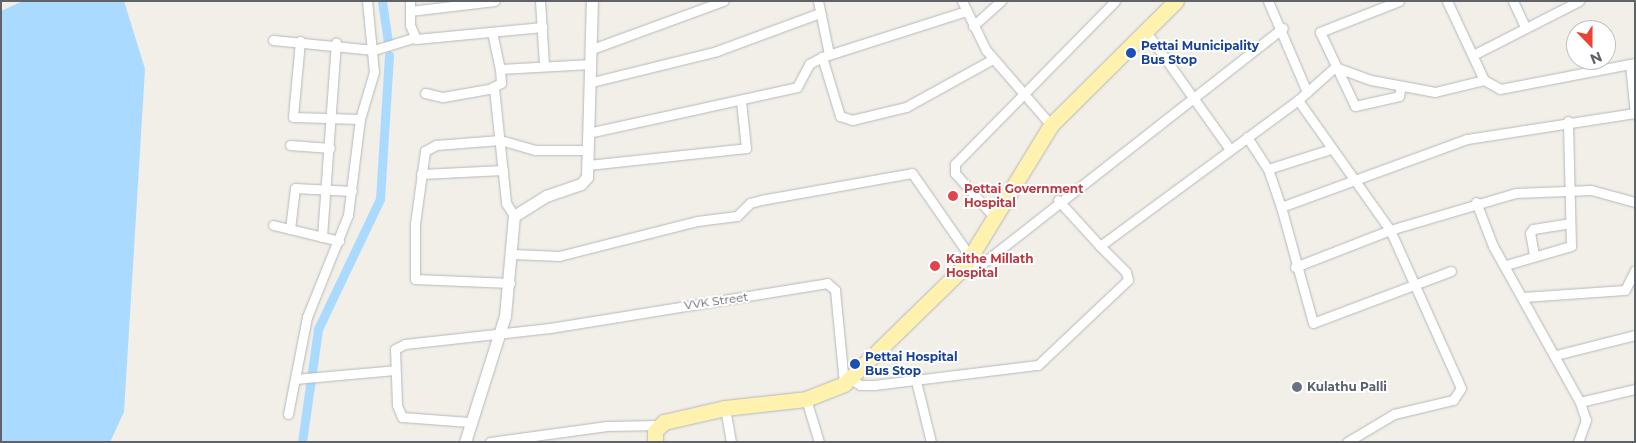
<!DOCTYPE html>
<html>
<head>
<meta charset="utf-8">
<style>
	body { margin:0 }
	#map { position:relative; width:1636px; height:443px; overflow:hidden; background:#f1efe8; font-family:Montserrat,sans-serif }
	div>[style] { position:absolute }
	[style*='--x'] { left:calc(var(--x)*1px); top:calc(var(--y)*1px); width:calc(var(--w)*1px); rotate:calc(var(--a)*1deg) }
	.water>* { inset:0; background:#aadaff }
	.canal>* { height:9px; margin:-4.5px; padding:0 4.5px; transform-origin:4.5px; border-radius:4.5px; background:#aadaff }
	.roads { filter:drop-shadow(0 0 1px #b5b8bc) drop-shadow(0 0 1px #b5b8bc) }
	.minor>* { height:9px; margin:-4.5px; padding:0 4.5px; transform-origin:4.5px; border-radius:4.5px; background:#fff }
	.tertiary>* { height:11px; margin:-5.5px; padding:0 5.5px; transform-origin:5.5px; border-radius:5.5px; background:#fff }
	.primary>* { height:15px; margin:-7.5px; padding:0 7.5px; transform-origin:7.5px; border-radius:7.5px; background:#fff2af }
	.dots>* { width:14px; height:14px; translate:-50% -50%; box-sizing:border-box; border:2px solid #fff; border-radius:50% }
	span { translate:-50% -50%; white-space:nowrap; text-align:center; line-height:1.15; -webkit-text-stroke:4px #fff; paint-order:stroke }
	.transit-label { font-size:12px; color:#164399; font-weight:700 }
	.left { translate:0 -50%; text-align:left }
	.health-label { font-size:12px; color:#be3a42; font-weight:700 }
	.street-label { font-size:12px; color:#5f6368 }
	.worship-label { font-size:12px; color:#5b616d; font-weight:700 }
	.frame { position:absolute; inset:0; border:2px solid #5f6368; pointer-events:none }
	.north { position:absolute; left:1566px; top:20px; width:50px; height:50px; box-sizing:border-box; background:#fff; border:1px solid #bfc1c3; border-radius:50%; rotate:158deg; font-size:14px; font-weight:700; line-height:20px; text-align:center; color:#5f6368 }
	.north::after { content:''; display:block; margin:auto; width:18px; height:22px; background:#ea4335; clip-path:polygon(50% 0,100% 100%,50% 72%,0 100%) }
</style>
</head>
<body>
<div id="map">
	<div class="water">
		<div style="clip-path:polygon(23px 1px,124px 1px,145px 69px,124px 412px,110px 442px,1px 442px,1px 11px)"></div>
	</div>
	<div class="canal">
		<div style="--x:382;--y:1;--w:41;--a:81.7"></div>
		<div style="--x:302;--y:442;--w:114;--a:-81.9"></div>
		<div style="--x:318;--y:329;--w:144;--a:-64.5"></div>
		<div style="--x:380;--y:199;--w:144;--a:-86.4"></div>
	</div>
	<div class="roads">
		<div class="minor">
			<div style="--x:410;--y:1;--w:24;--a:90"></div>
			<div style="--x:410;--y:25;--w:15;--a:67"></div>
			<div style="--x:416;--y:39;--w:127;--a:-5.4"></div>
			<div style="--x:540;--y:1;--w:64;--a:86.4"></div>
			<div style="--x:818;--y:1;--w:54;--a:78.3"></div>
			<div style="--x:962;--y:1;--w:55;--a:63.9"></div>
			<div style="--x:986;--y:50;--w:99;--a:49.1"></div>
			<div style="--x:1268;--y:1;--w:99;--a:66.8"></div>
			<div style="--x:1399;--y:1;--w:85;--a:158.6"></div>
			<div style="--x:1320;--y:32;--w:82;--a:64.7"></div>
			<div style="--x:1355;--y:106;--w:45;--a:-12.8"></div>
			<div style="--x:1399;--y:96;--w:10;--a:-79"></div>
			<div style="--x:1447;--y:1;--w:87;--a:64.9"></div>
			<div style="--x:1513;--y:1;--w:29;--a:65"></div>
			<div style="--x:410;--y:11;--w:85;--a:-6.8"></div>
			<div style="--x:973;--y:26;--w:38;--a:-42"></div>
			<div style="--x:492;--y:32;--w:38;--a:78"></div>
			<div style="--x:500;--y:69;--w:91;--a:-3.1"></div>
			<div style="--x:1147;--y:33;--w:141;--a:54.5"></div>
			<div style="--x:273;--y:40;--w:101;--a:5.7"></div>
			<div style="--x:374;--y:50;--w:41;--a:-17.1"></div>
			<div style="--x:300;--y:41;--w:76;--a:95.3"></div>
			<div style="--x:293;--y:117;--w:67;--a:1.7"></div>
			<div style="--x:592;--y:49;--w:140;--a:-20.1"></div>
			<div style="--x:1473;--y:55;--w:119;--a:-27"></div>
			<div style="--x:822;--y:57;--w:62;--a:73"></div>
			<div style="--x:840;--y:116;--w:13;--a:18"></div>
			<div style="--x:852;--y:120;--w:56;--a:-13.5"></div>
			<div style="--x:906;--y:107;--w:99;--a:-28.9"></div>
			<div style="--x:1630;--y:64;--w:50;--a:84.3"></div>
			<div style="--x:592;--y:82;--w:129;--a:-13.9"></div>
			<div style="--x:717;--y:51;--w:110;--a:-20.3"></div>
			<div style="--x:493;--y:87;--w:9;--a:-27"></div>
			<div style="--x:501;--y:83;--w:14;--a:-94"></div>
			<div style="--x:425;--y:93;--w:18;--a:13"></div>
			<div style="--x:443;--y:97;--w:52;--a:-10"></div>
			<div style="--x:494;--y:88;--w:116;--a:84"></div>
			<div style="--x:506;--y:203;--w:15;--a:58"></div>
			<div style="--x:588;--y:133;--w:214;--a:-12.4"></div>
			<div style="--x:797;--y:87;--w:26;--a:-62"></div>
			<div style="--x:809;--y:64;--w:15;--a:-28"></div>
			<div style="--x:822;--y:57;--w:151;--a:-17.7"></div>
			<div style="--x:1247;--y:137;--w:38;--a:57"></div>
			<div style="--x:1268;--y:169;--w:40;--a:71.1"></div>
			<div style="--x:290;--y:145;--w:40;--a:4.3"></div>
			<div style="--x:588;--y:165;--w:159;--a:-6.1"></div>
			<div style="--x:746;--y:148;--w:47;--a:-96.1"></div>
			<div style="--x:1268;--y:169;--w:66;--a:-17.6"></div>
			<div style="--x:421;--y:174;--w:82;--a:-2.8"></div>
			<div style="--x:1058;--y:200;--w:62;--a:47.6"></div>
			<div style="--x:1100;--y:246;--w:246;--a:-36.4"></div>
			<div style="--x:1476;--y:202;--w:47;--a:68.9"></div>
			<div style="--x:1493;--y:246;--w:179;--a:60.9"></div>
			<div style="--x:1580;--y:402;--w:19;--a:72"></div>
			<div style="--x:1586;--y:420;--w:23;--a:110"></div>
			<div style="--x:994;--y:217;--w:59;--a:-131.6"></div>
			<div style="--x:955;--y:173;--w:9;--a:-90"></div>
			<div style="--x:955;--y:164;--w:228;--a:-45.5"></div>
			<div style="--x:273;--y:225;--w:68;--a:13.6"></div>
			<div style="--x:290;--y:229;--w:41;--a:-83"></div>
			<div style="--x:295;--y:188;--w:57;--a:3"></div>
			<div style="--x:322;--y:237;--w:195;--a:-85.9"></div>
			<div style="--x:513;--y:254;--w:46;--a:2.5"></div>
			<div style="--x:559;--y:256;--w:142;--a:-14.2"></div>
			<div style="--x:697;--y:221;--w:40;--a:-7.1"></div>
			<div style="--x:737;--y:216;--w:18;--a:-45"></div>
			<div style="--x:750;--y:203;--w:11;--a:-15"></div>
			<div style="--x:761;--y:200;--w:153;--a:-10.1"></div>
			<div style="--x:912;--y:173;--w:103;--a:55.2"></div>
			<div style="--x:1534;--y:255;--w:22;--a:-100"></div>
			<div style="--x:1530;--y:233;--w:5;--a:-53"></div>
			<div style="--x:1533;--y:229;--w:37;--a:-9"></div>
			<div style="--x:1506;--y:265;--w:68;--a:-16.3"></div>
			<div style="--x:1571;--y:246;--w:125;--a:-91.4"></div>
			<div style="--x:964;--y:267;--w:19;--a:-12"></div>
			<div style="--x:983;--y:263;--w:381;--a:-38.1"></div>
			<div style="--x:1295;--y:267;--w:102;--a:-21.3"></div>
			<div style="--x:1390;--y:230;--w:131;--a:-16.4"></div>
			<div style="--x:1516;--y:193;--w:75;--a:-2.3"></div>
			<div style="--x:1591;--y:190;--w:46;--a:15.3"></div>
			<div style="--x:1451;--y:271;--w:147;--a:159.4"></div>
			<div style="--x:1313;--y:323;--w:120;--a:-105.4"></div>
			<div style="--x:1281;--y:207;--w:198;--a:-20.1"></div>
			<div style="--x:1467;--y:139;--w:170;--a:-8.8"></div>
			<div style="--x:510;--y:283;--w:95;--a:-177.6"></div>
			<div style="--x:415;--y:279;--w:55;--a:-90"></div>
			<div style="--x:415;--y:224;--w:74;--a:-82.2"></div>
			<div style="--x:425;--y:151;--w:13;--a:-29"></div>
			<div style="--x:436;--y:145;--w:64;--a:-4.5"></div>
			<div style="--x:500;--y:140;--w:36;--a:16"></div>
			<div style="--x:535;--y:150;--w:52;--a:0"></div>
			<div style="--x:1523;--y:297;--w:102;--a:-3.9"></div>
			<div style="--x:1625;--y:290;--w:22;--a:-63"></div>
			<div style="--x:1556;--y:355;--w:81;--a:-14.2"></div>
			<div style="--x:849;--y:378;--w:13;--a:32"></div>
			<div style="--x:860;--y:385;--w:14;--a:0"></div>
			<div style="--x:874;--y:385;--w:165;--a:-7"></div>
			<div style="--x:1038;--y:365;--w:124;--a:-43.4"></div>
			<div style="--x:1128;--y:280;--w:8;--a:-104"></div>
			<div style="--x:1126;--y:272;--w:37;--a:-135"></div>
			<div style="--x:295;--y:379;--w:100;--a:-5.1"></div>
			<div style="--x:916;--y:381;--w:63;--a:76.2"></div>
			<div style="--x:806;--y:399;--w:45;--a:73.2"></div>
			<div style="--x:1580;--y:402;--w:57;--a:-13.3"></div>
			<div style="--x:725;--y:408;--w:35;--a:80"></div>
			<div style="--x:288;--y:414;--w:99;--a:-78.9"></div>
			<div style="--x:307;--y:317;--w:110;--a:-68.1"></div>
			<div style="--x:348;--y:215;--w:97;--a:-82.9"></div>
			<div style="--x:360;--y:119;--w:49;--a:-73.4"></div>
			<div style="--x:374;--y:72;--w:71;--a:-95.6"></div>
			<div style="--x:469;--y:422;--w:67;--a:-175.7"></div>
			<div style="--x:402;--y:417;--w:13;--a:-113"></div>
			<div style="--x:397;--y:405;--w:56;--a:-92"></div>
			<div style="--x:395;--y:349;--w:11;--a:-27"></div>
			<div style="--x:405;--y:344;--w:146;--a:-6.3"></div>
			<div style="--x:550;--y:328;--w:281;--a:-9.2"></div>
			<div style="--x:827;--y:283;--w:11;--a:41"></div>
			<div style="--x:835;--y:290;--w:94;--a:84.5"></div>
			<div style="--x:490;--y:442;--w:118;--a:-7.8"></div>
			<div style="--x:607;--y:426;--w:51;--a:-1.1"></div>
			<div style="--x:1347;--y:442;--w:55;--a:-30.8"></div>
			<div style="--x:1394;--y:414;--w:61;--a:-13.3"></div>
			<div style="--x:1453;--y:400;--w:14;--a:-56"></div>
			<div style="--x:1461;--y:388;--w:173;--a:-114.2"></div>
			<div style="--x:1390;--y:230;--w:159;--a:-125.3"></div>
			<div style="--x:1298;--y:100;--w:50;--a:-41.7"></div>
			<div style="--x:1335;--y:67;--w:38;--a:20"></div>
			<div style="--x:1371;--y:80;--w:65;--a:10.6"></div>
			<div style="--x:1435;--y:92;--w:50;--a:-13.8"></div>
			<div style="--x:1484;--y:80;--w:18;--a:29"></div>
			<div style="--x:1500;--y:89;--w:137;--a:-10.9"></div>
		</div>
		<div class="tertiary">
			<div style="--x:465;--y:442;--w:132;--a:-72.4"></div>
			<div style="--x:505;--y:316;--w:100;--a:-84.9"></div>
			<div style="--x:514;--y:216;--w:38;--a:-32"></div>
			<div style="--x:546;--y:196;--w:37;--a:-19"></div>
			<div style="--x:581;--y:184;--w:9;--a:-49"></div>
			<div style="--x:587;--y:177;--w:176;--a:-88.4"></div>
		</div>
		<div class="primary">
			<div style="--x:655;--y:442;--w:11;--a:-90"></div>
			<div style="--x:655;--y:431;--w:13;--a:-45"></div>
			<div style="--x:664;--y:422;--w:63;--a:-12.9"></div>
			<div style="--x:725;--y:408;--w:81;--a:-6.3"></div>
			<div style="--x:806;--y:399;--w:41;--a:-21.5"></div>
			<div style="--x:844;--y:384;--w:168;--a:-44.3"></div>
			<div style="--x:964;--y:267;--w:167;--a:-58.5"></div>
			<div style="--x:1051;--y:125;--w:176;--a:-44.8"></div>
		</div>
	</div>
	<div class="dots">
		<div style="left:1131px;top:53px;background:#1a4fb4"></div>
		<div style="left:953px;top:196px;background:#e0444e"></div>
		<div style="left:935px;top:266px;background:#e0444e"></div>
		<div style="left:855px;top:364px;background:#1a4fb4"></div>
		<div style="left:1297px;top:387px;background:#6b7280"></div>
	</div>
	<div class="transit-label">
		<span class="left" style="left:1141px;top:53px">Pettai Municipality<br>Bus Stop</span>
		<span class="left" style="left:865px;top:364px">Pettai Hospital<br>Bus Stop</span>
	</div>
	<div class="health-label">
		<span class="left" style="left:964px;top:196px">Pettai Government<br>Hospital</span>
		<span class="left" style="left:946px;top:266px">Kaithe Millath<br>Hospital</span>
	</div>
	<div class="street-label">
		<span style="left:716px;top:301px;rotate:-8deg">VVK Street</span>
	</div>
	<div class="worship-label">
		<span class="left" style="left:1307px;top:387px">Kulathu Palli</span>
	</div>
	<div class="frame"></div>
	<div class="north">N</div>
</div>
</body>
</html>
